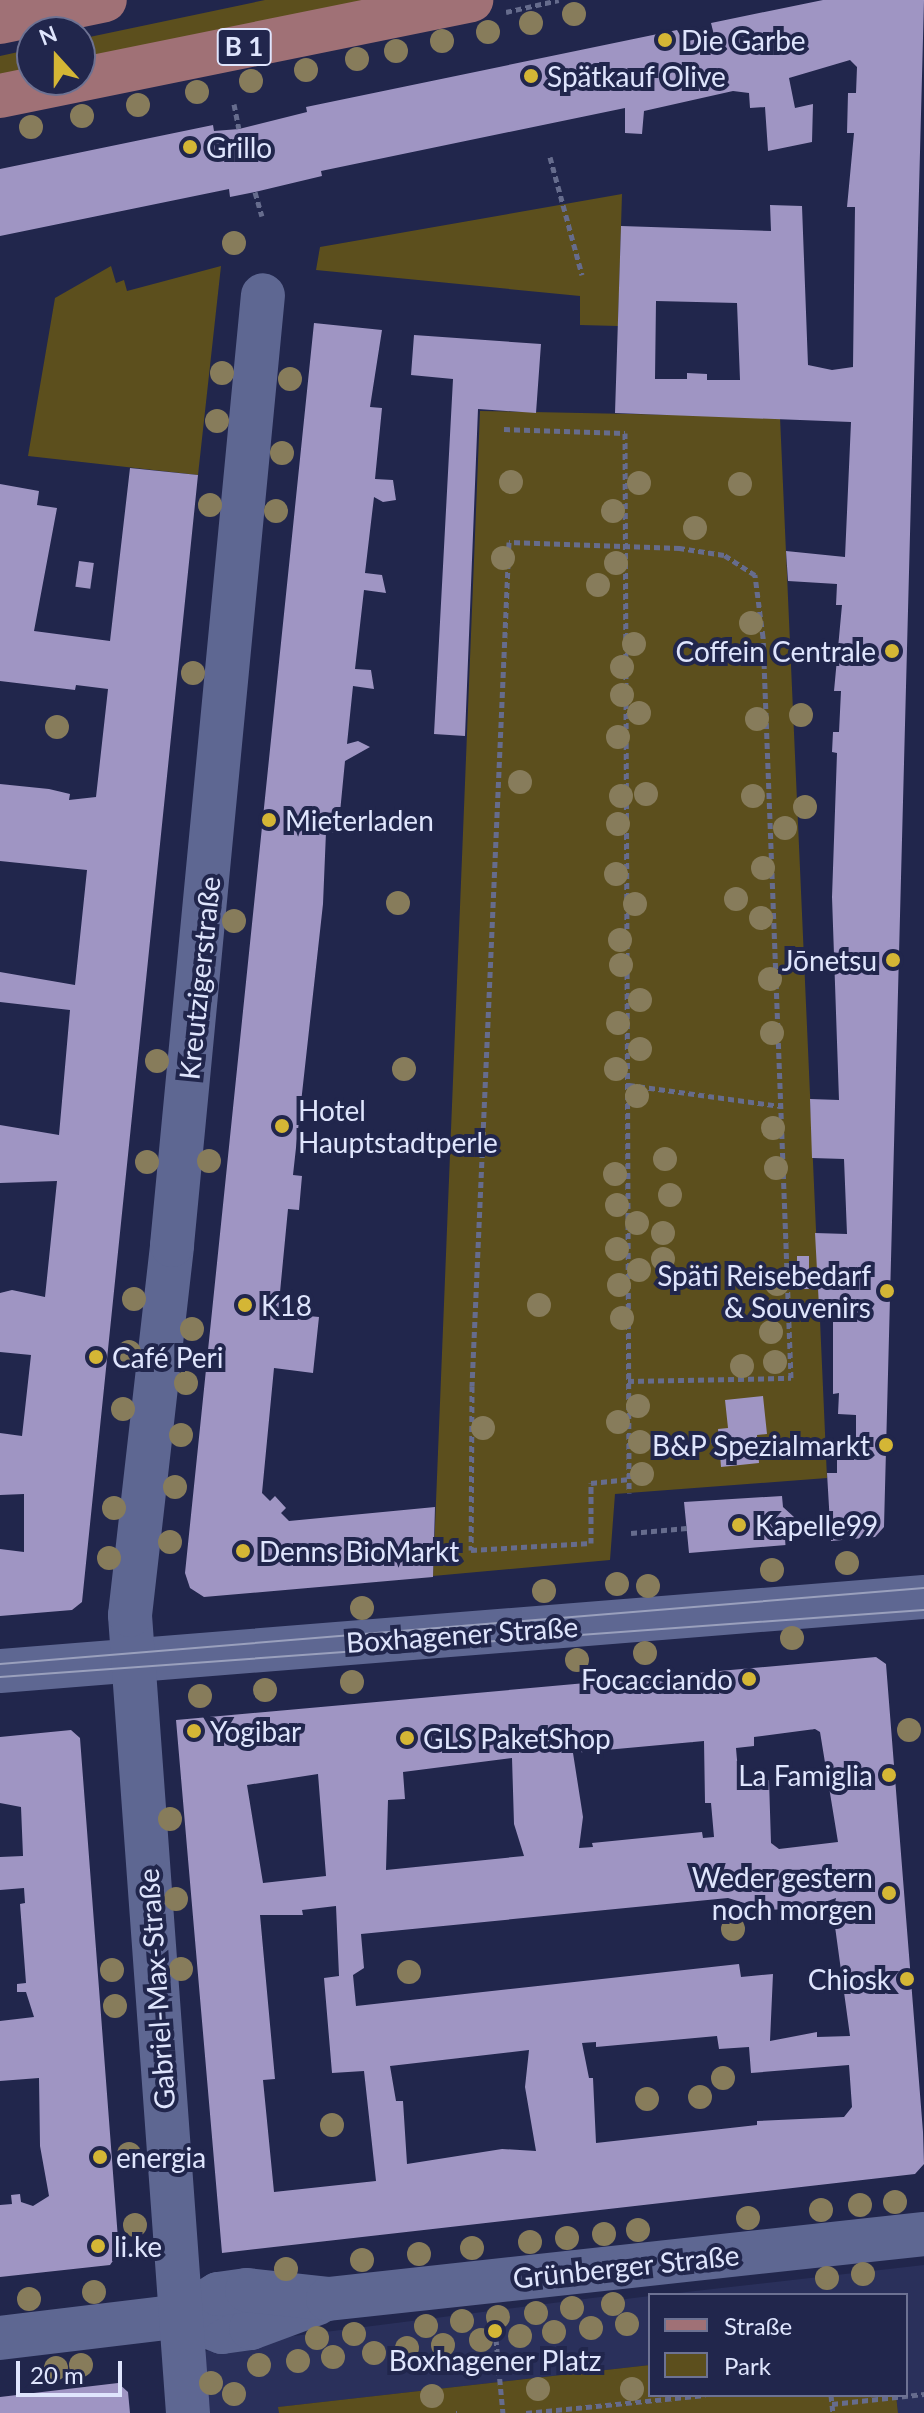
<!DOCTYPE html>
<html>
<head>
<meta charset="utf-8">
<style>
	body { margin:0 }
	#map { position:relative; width:924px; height:2413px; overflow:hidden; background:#21264c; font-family:Lato,sans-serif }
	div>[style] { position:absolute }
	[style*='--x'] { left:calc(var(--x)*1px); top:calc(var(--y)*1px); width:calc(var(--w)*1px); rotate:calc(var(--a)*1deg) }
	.built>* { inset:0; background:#2a305b }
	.green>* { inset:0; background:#5c4f1d }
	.building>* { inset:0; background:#9f95c3; transform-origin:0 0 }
	.path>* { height:5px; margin-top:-2.5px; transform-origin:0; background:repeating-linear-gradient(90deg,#666c8d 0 6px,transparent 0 10px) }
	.minor>* { height:44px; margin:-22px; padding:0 22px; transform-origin:22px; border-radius:22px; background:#5e6792 }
	.major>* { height:44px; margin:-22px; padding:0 22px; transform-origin:22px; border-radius:22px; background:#a07176 }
	.tram>* { height:2px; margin:-1px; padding:0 1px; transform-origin:1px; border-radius:1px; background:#9aa0bd }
	.trees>* { width:24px; height:24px; margin:-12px; border-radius:50%; background:#877c5b }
	.dots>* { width:22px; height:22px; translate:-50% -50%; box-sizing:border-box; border:4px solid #21264c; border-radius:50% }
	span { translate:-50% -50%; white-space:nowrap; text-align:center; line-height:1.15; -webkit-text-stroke:8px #21264c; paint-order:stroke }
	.shield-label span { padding:2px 6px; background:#21264c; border:2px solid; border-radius:6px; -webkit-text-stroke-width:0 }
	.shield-label { font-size:26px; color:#dfe5fd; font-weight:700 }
	.poi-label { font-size:28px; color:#dfe5fd }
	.left { translate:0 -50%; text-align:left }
	.right { translate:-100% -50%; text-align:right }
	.street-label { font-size:28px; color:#dfe5fd }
	.legend { position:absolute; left:648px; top:2293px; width:260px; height:104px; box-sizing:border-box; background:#21264c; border:2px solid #6d7293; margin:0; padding:10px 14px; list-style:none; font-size:24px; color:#dfe5fd }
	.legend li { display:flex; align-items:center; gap:16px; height:40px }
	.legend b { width:40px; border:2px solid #6d7293 }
	.north { position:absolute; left:16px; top:16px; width:80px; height:80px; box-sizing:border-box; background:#21264c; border:2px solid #6d7293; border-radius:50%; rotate:339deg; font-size:22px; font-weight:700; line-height:32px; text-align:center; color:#dfe5fd }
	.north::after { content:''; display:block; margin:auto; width:28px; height:36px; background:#d4b635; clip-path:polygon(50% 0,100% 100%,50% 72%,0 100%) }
	.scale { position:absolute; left:16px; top:2361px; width:106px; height:36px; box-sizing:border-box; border:4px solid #dfe5fd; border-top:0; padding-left:10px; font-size:24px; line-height:28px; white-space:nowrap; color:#dfe5fd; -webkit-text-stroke:6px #21264c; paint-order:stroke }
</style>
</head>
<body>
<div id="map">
	<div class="built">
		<div style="clip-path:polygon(924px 2265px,924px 2413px,898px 2413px,896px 2395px,906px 2395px,906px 2295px,660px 2295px)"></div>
		<div style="clip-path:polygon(616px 2295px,618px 2300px,650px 2296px,650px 2365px,279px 2407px,279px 2413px,210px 2413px,205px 2352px,214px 2346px)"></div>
	</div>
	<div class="green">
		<div style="clip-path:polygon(265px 0,379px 0,80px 60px,80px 39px)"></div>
		<div style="clip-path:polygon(32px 49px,32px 69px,0 76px,0 56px)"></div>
		<div style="clip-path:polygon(622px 194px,618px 326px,580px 325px,580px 296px,316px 270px,320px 247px)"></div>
		<div style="clip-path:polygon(111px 266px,116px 283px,124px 280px,127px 291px,221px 266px,198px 475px,28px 456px,55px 298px)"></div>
		<div style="clip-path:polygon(480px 411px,780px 417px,827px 1478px,615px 1494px,610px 1560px,433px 1576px)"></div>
		<div style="clip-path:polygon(650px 2365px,650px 2395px,896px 2395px,898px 2413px,279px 2413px,278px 2407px)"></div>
	</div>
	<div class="building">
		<div style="clip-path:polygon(evenodd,823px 0,924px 0,884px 1527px,875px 1537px,831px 1541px,827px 1473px,837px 1473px,837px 1450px,856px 1450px,856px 1415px,838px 1414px,839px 1393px,833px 1394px,833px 1307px,819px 1307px,815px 1233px,847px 1234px,844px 1159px,812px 1158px,810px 1099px,839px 1100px,832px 897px,837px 753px,832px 752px,833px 732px,839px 732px,841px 691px,834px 691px,842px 605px,836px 605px,837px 584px,788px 581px,786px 551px,845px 557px,851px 422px,615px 413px,621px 226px,771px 231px,770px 205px,802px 206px,808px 365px,832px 370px,853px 367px,855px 207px,847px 207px,854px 133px,847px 133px,848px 93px,856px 93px,857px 67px,850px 60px,789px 78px,795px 108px,813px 104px,812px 142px,768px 151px,765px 107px,750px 108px,749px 93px,733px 91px,644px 111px,642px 134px,625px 133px,625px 108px,321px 171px,322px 176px,255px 192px,230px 197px,229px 189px,0 236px,0 169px,213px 125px,214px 131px,239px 129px,307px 112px,306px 107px,677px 30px,684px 42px,714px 35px,711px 23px,823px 0,656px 301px,737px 303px,740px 380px,707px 380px,707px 374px,687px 373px,687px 379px,655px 379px,656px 301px)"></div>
		<div style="clip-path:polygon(314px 323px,382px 330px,370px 407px,382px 408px,375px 479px,393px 480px,396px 500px,383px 502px,374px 497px,365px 573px,382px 575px,386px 593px,364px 590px,355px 669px,371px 670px,374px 689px,353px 686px,347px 744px,358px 741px,370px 747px,345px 761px,338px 833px,326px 832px,323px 904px,293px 1175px,302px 1176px,299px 1210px,288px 1209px,278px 1313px,319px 1317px,313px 1373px,274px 1368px,262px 1493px,270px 1501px,275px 1496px,286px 1508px,281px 1513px,289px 1521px,435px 1507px,433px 1577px,204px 1597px,190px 1588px,185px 1573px)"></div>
		<div style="clip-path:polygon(414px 335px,541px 344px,536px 413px,478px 409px,465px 736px,434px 734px,453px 379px,411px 375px)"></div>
		<div style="clip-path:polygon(130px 468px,198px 475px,82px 1602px,72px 1610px,0 1616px,0 1549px,24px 1552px,24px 1494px,0 1495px,0 1433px,22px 1436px,31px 1355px,0 1352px,0 1293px,12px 1290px,45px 1297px,57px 1181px,0 1183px,0 1125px,59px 1135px,70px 1010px,0 1002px,0 972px,75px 985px,87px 870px,0 861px,0 784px,49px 789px,70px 794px,69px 800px,96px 797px,108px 689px,76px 685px,75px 690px,0 681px,0 484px,39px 491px,37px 505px,57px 508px,34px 631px,110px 641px)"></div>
		<div style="left:79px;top:561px;width:15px;height:26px;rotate:8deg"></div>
		<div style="left:797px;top:1256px;width:12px;height:33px"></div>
		<div style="clip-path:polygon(763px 1396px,767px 1434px,757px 1435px,759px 1463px,721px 1467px,718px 1429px,728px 1428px,725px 1400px)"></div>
		<div style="clip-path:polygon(782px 1496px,783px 1507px,794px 1517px,784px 1531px,786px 1545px,689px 1553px,684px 1502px)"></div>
		<div style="clip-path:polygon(evenodd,876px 1657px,886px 1664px,923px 2132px,924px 2164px,915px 2174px,222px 2253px,176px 1720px,876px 1657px,815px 1729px,820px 1732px,838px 1842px,779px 1849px,771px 1843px,769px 1780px,739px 1783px,736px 1748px,754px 1746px,754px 1737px,815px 1729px,876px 1657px,704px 1741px,705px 1803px,711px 1803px,714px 1837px,703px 1838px,702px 1832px,592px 1843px,593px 1847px,579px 1848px,583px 1817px,573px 1753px,704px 1741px,876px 1657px,512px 1758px,514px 1824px,524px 1856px,386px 1870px,388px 1800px,405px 1799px,403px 1772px,512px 1758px,876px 1657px,318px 1774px,326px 1876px,263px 1883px,247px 1785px,318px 1774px,876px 1657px,728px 1898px,767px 1910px,808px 1908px,836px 1898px,833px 1912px,850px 2036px,817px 2037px,817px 2032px,770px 2041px,773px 1974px,741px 1977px,739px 1964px,356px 2006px,353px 1975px,364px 1968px,361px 1934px,728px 1898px,876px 1657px,336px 1906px,339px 1976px,324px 1978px,332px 2073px,364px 2071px,376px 2181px,274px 2192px,263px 2080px,275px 2079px,260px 1915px,303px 1915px,302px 1910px,336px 1906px,876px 1657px,717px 2036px,719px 2049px,749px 2047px,751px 2073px,849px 2065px,852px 2107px,844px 2117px,757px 2121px,757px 2125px,596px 2143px,593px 2078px,589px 2078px,582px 2043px,596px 2042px,596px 2047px,717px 2036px,876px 1657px,529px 2050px,525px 2087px,536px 2151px,502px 2149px,407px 2164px,403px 2101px,396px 2101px,390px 2066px,529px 2050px)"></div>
		<div style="clip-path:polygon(71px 1730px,80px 1738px,119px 2252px,110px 2265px,0 2277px,0 2205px,12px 2204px,11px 2195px,20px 2194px,21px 2202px,33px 2206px,49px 2196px,40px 2146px,39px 2078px,0 2081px,0 2021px,34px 2017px,26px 1992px,17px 1992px,17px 1984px,26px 1983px,20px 1904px,25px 1903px,24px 1888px,0 1890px,0 1857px,23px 1856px,21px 1807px,0 1803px,0 1737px)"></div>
		<div style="clip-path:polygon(118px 2383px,128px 2392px,130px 2413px,0 2413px,0 2397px)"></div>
	</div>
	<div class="path">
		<div style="--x:506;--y:12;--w:54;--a:-12.8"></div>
		<div style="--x:234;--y:104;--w:25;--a:79"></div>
		<div style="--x:550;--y:157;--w:122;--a:74.8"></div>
		<div style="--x:255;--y:192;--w:25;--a:74"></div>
		<div style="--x:504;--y:429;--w:121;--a:1.9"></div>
		<div style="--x:625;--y:433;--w:1060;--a:89.78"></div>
		<div style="--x:629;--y:1085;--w:152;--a:7.9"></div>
		<div style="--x:628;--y:1381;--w:163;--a:-1.1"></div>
		<div style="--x:791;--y:1378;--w:742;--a:-92.16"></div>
		<div style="--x:763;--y:637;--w:63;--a:-97.4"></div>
		<div style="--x:755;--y:575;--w:37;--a:-147"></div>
		<div style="--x:724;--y:555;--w:45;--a:-171"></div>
		<div style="--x:680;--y:548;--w:171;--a:-178"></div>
		<div style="--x:509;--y:542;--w:845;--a:92.51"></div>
		<div style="--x:472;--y:1386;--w:164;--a:90.3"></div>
		<div style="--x:471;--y:1550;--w:120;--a:-3.3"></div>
		<div style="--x:591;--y:1543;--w:60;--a:-90"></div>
		<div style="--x:591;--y:1483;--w:39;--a:-6"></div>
		<div style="--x:631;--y:1443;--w:88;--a:-1.3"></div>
		<div style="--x:631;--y:1533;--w:56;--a:-5.1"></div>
		<div style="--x:495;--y:2329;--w:84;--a:84.6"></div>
		<div style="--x:831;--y:2395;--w:18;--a:84"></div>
		<div style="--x:832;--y:2404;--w:93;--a:-6.2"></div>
		<div style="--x:456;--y:2413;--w:1;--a:0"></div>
		<div style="--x:526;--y:2413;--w:180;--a:-5.7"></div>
	</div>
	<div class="minor">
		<div style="--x:0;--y:1671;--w:927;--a:-4.58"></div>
		<div style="--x:181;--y:2316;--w:44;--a:21.3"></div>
		<div style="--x:222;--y:2332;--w:29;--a:-8"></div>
		<div style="--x:251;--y:2328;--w:72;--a:-20.5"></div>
		<div style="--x:0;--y:2338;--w:182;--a:-6.9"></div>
		<div style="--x:181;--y:2316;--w:43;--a:-30.7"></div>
		<div style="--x:218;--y:2294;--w:29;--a:-8"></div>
		<div style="--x:247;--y:2290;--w:81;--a:6.3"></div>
		<div style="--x:328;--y:2299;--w:600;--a:-6.22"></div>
		<div style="--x:188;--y:2413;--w:800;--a:-94.16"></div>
		<div style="--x:130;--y:1615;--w:372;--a:-83.5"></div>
		<div style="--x:172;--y:1245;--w:954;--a:-84.53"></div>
	</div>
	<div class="major">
		<div style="--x:0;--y:22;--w:107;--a:-11.8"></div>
		<div style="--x:0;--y:96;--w:481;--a:-11.5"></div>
	</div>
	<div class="tram">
		<div style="--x:0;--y:1664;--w:927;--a:-4.7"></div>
		<div style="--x:0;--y:1677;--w:926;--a:-4.15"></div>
	</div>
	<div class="trees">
		<div style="left:574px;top:14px"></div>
		<div style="left:531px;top:23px"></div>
		<div style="left:488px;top:32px"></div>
		<div style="left:442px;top:41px"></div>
		<div style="left:396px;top:51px"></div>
		<div style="left:357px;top:59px"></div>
		<div style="left:306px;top:70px"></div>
		<div style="left:251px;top:81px"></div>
		<div style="left:197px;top:92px"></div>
		<div style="left:138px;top:105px"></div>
		<div style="left:82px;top:116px"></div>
		<div style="left:31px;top:127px"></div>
		<div style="left:234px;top:243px"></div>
		<div style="left:222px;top:373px"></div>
		<div style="left:290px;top:379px"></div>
		<div style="left:217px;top:421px"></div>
		<div style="left:282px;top:453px"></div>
		<div style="left:511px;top:482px"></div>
		<div style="left:639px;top:483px"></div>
		<div style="left:740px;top:484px"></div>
		<div style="left:210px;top:505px"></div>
		<div style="left:276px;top:511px"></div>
		<div style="left:613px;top:511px"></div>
		<div style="left:695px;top:528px"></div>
		<div style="left:503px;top:558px"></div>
		<div style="left:616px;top:563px"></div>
		<div style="left:598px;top:585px"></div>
		<div style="left:751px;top:623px"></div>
		<div style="left:634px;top:644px"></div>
		<div style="left:622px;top:667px"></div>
		<div style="left:193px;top:673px"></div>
		<div style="left:622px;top:695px"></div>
		<div style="left:639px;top:713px"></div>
		<div style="left:801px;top:715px"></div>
		<div style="left:757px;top:719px"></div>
		<div style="left:57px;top:727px"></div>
		<div style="left:618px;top:737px"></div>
		<div style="left:520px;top:782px"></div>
		<div style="left:646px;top:794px"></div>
		<div style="left:621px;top:796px"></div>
		<div style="left:753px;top:796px"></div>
		<div style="left:805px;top:807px"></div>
		<div style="left:618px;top:824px"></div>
		<div style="left:785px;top:828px"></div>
		<div style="left:763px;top:868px"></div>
		<div style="left:616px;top:874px"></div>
		<div style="left:736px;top:899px"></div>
		<div style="left:398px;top:903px"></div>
		<div style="left:635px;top:904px"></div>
		<div style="left:761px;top:918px"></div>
		<div style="left:234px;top:921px"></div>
		<div style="left:620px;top:940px"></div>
		<div style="left:621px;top:965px"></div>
		<div style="left:770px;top:979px"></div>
		<div style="left:640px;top:1000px"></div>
		<div style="left:618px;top:1023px"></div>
		<div style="left:772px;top:1033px"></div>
		<div style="left:640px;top:1049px"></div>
		<div style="left:157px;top:1061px"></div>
		<div style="left:404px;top:1069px"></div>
		<div style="left:616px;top:1069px"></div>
		<div style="left:637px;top:1096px"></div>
		<div style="left:773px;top:1128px"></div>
		<div style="left:665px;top:1159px"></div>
		<div style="left:209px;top:1161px"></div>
		<div style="left:147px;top:1162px"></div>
		<div style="left:776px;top:1168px"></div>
		<div style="left:615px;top:1174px"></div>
		<div style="left:670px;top:1195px"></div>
		<div style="left:617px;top:1205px"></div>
		<div style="left:637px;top:1223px"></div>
		<div style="left:663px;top:1233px"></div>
		<div style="left:617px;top:1249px"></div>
		<div style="left:663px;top:1259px"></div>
		<div style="left:639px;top:1270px"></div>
		<div style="left:777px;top:1284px"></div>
		<div style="left:619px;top:1285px"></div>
		<div style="left:134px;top:1299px"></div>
		<div style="left:539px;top:1305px"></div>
		<div style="left:622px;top:1318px"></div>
		<div style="left:192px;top:1329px"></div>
		<div style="left:771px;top:1332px"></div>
		<div style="left:129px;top:1352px"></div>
		<div style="left:775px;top:1362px"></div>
		<div style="left:742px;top:1366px"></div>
		<div style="left:186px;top:1383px"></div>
		<div style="left:638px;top:1406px"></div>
		<div style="left:123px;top:1409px"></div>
		<div style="left:618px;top:1422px"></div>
		<div style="left:483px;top:1428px"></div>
		<div style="left:181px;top:1435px"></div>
		<div style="left:640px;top:1442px"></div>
		<div style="left:642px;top:1474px"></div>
		<div style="left:175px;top:1487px"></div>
		<div style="left:114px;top:1508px"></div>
		<div style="left:170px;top:1542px"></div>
		<div style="left:109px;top:1558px"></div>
		<div style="left:847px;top:1563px"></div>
		<div style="left:772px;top:1570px"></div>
		<div style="left:617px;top:1584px"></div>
		<div style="left:648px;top:1586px"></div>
		<div style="left:544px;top:1591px"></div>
		<div style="left:362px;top:1608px"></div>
		<div style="left:792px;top:1638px"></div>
		<div style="left:645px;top:1653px"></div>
		<div style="left:577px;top:1660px"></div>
		<div style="left:352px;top:1682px"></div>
		<div style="left:265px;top:1690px"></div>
		<div style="left:200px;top:1696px"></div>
		<div style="left:909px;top:1730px"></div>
		<div style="left:170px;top:1819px"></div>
		<div style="left:176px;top:1899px"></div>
		<div style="left:733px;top:1929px"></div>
		<div style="left:181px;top:1969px"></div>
		<div style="left:112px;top:1970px"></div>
		<div style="left:409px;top:1972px"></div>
		<div style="left:115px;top:2006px"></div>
		<div style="left:723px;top:2078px"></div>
		<div style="left:700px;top:2097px"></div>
		<div style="left:647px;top:2099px"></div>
		<div style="left:332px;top:2125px"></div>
		<div style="left:129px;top:2154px"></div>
		<div style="left:895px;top:2202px"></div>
		<div style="left:860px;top:2205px"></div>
		<div style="left:821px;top:2210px"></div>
		<div style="left:748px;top:2218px"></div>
		<div style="left:135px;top:2225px"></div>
		<div style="left:638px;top:2230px"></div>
		<div style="left:604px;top:2234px"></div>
		<div style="left:567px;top:2238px"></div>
		<div style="left:530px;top:2242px"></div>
		<div style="left:472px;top:2248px"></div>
		<div style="left:419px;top:2254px"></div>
		<div style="left:362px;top:2260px"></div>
		<div style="left:286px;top:2269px"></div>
		<div style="left:863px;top:2274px"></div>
		<div style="left:827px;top:2278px"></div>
		<div style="left:94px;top:2292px"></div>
		<div style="left:29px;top:2299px"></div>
		<div style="left:613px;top:2304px"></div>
		<div style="left:572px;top:2308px"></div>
		<div style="left:536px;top:2313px"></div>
		<div style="left:498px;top:2317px"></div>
		<div style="left:462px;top:2321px"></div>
		<div style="left:627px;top:2324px"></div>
		<div style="left:426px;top:2326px"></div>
		<div style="left:591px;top:2328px"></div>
		<div style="left:554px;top:2332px"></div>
		<div style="left:354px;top:2334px"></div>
		<div style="left:520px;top:2336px"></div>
		<div style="left:317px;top:2338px"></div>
		<div style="left:481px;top:2340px"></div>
		<div style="left:443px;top:2345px"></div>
		<div style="left:407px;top:2348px"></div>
		<div style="left:374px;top:2353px"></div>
		<div style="left:333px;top:2357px"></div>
		<div style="left:298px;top:2361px"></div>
		<div style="left:81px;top:2365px"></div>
		<div style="left:259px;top:2365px"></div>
		<div style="left:56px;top:2368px"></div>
		<div style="left:211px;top:2383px"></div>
		<div style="left:538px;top:2389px"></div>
		<div style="left:632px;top:2389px"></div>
		<div style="left:234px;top:2394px"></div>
		<div style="left:432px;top:2396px"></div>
	</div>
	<div class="dots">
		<div style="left:665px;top:40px;background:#d4b635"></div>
		<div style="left:531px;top:76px;background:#d4b635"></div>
		<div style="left:190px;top:147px;background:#d4b635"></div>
		<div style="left:892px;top:651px;background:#d4b635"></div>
		<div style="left:269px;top:820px;background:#d4b635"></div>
		<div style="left:893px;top:960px;background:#d4b635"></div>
		<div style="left:282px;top:1126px;background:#d4b635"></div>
		<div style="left:887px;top:1291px;background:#d4b635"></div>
		<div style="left:245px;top:1305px;background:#d4b635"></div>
		<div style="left:96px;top:1357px;background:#d4b635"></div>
		<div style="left:886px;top:1445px;background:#d4b635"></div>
		<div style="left:739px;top:1525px;background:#d4b635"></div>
		<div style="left:243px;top:1551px;background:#d4b635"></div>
		<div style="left:749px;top:1679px;background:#d4b635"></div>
		<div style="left:194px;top:1731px;background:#d4b635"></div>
		<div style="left:407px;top:1738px;background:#d4b635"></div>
		<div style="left:889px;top:1775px;background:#d4b635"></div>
		<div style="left:889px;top:1893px;background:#d4b635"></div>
		<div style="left:907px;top:1979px;background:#d4b635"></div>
		<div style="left:100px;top:2157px;background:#d4b635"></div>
		<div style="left:98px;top:2246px;background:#d4b635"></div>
		<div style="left:495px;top:2331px;background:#d4b635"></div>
	</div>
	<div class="shield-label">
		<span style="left:244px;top:47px">B 1</span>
	</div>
	<div class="poi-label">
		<span class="left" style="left:681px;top:40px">Die Garbe</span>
		<span class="left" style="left:547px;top:76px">Spätkauf Olive</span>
		<span class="left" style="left:206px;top:147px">Grillo</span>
		<span class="right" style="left:876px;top:651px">Coffein Centrale</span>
		<span class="left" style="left:285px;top:820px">Mieterladen</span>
		<span class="right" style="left:877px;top:960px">Jōnetsu</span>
		<span class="left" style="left:298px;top:1126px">Hotel<br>Hauptstadtperle</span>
		<span class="right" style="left:871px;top:1291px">Späti Reisebedarf<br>&amp; Souvenirs</span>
		<span class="left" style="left:261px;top:1305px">K18</span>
		<span class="left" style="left:112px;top:1357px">Café Peri</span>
		<span class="right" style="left:870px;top:1445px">B&amp;P Spezialmarkt</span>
		<span class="left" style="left:755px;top:1525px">Kapelle99</span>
		<span class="left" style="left:259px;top:1551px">Denns BioMarkt</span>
		<span class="right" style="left:733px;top:1679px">Focacciando</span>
		<span class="left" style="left:210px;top:1731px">Yogibar</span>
		<span class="left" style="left:423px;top:1738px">GLS PaketShop</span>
		<span class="right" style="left:873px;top:1775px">La Famiglia</span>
		<span class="right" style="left:873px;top:1893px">Weder gestern<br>noch morgen</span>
		<span class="right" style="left:891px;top:1979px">Chiosk</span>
		<span class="left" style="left:116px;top:2157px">energia</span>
		<span class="left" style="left:114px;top:2246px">li.ke</span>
		<span style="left:495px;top:2360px">Boxhagener Platz</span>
	</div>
	<div class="street-label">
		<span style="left:199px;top:978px;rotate:-84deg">Kreutzigerstraße</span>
		<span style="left:462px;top:1634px;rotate:-4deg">Boxhagener Straße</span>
		<span style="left:156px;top:1989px;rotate:-94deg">Gabriel-Max-Straße</span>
		<span style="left:626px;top:2266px;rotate:-6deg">Grünberger Straße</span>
	</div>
	<ul class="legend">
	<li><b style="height:10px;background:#a07176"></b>Straße</li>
	<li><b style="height:22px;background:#5c4f1d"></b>Park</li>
	</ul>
	<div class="north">N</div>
	<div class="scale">20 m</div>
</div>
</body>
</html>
